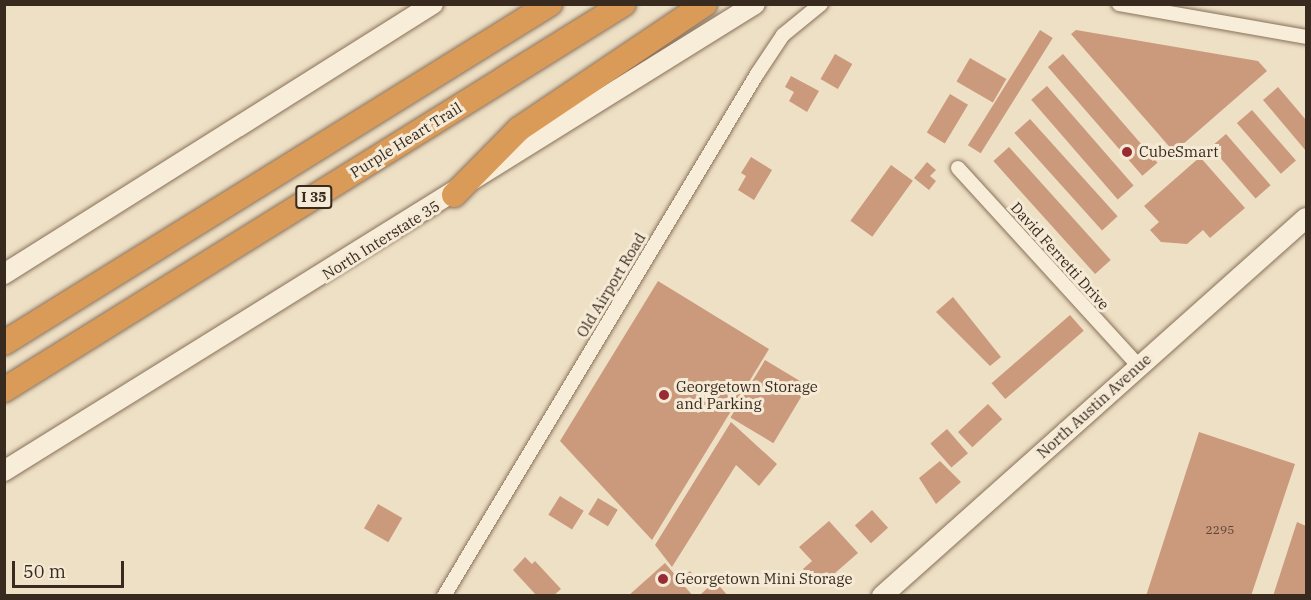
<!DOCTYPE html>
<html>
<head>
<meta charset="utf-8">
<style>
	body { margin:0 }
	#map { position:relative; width:1311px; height:600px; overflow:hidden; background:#eee0c5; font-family:"IBM Plex Serif",serif }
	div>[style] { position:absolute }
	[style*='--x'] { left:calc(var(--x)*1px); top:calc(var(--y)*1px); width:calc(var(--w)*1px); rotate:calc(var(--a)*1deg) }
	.building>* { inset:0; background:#cb997c; transform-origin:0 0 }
	.roads { filter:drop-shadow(0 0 2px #88715b) drop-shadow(0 0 2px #88715b) }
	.street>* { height:14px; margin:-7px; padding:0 7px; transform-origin:7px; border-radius:7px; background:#f8edd8 }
	.secondary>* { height:20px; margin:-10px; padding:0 10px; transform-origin:10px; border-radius:10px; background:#f8edd8 }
	.highway>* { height:24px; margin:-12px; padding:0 12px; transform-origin:12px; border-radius:12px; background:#db9b58 }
	.dots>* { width:16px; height:16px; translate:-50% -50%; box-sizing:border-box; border:3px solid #f5ead5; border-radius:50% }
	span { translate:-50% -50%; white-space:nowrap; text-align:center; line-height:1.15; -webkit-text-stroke:6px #f5ead5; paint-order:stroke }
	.number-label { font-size:12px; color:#5e4636 }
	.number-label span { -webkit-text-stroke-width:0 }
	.shield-label span { padding:2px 4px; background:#f5ead5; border:2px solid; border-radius:4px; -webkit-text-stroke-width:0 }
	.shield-label { font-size:14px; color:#392a1f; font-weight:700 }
	.street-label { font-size:15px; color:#392a1f }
	.poi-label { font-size:15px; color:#392a1f }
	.left { translate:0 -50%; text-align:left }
	.frame { position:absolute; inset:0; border:6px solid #392a1f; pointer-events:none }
	.scale { position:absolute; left:12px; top:561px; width:112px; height:27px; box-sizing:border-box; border:3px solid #392a1f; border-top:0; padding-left:8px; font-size:18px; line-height:21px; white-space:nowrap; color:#392a1f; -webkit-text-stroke:4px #f5ead5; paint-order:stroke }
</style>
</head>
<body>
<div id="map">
	<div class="building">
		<div style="left:1040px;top:30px;width:15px;height:136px;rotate:32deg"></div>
		<div style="clip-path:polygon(1076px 30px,1258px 61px,1267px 71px,1174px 152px,1071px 34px)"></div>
		<div style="left:835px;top:54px;width:20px;height:29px;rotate:30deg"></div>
		<div style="left:1063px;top:54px;width:144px;height:20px;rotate:49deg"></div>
		<div style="left:970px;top:58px;width:42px;height:27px;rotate:30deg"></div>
		<div style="clip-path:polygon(791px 76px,819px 91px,807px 112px,789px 101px,794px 92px,785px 87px)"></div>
		<div style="left:1047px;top:86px;width:132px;height:21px;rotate:49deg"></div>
		<div style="clip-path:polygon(1278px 87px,1306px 120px,1306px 151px,1263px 100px)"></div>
		<div style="left:950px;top:94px;width:21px;height:45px;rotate:31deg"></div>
		<div style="left:1252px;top:110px;width:67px;height:20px;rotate:49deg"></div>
		<div style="left:1030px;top:119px;width:131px;height:21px;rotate:48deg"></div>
		<div style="left:1226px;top:134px;width:68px;height:20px;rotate:49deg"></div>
		<div style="left:1009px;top:147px;width:152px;height:21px;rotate:48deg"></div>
		<div style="clip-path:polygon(751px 157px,772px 170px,754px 200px,738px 190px,746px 176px,741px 173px)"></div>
		<div style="clip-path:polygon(1200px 157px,1245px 208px,1210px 238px,1203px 230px,1187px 244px,1161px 242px,1150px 230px,1159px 222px,1144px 206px)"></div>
		<div style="clip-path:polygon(927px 162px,936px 170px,930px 176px,936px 181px,929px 190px,914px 178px)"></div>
		<div style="left:891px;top:165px;width:27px;height:69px;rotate:36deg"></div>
		<div style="clip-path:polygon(658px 281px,769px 349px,652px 540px,560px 441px)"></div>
		<div style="clip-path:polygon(953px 297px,1001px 357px,990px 366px,936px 312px)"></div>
		<div style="left:1070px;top:315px;width:21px;height:104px;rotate:49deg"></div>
		<div style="left:765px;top:360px;width:50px;height:67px;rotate:31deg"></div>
		<div style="left:988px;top:404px;width:21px;height:41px;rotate:47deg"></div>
		<div style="clip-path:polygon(731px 422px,777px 464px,759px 486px,736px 465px,672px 567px,655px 545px)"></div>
		<div style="left:947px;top:429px;width:32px;height:22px;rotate:49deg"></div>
		<div style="clip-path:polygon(1199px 432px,1295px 464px,1251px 596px,1146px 596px)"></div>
		<div style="clip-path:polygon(940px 461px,961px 482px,936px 504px,919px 478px)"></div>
		<div style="left:560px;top:496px;width:28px;height:22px;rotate:32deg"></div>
		<div style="left:598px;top:498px;width:23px;height:19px;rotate:31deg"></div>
		<div style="left:378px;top:504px;width:28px;height:28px;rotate:30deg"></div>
		<div style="left:872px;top:510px;width:24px;height:23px;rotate:48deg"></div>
		<div style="clip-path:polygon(829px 521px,858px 553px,819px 587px,803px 569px,812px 561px,799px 547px)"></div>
		<div style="clip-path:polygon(1297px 522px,1306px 526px,1306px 596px,1273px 596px)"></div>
		<div style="clip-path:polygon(525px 557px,532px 564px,535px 561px,561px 589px,553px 596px,537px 596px,513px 570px)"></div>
		<div style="clip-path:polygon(665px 563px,693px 596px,628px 596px)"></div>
		<div style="left:690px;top:571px;width:12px;height:9px;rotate:48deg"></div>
		<div style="clip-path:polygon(715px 581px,728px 596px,699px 596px)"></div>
	</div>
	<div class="roads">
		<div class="street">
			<div style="--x:1119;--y:4;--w:190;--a:10"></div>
			<div style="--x:958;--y:168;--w:268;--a:47.6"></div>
			<div style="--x:444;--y:596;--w:609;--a:-59.05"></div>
			<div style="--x:757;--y:74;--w:47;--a:-56.3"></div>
			<div style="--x:783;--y:35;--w:49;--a:-39.2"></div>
		</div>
		<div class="secondary">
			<div style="--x:4;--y:274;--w:507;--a:-32.19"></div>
			<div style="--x:4;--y:471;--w:884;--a:-31.87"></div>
			<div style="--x:882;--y:596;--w:568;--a:-41.72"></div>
		</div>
		<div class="highway">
			<div style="--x:454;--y:195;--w:93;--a:-45.4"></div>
			<div style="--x:519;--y:129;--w:224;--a:-33.9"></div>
			<div style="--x:4;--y:343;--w:643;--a:-31.84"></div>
			<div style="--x:4;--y:390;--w:730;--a:-31.91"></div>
		</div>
	</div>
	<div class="dots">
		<div style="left:1127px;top:152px;background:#972c32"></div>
		<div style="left:664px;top:395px;background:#972c32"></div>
		<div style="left:663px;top:579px;background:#972c32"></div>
	</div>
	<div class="number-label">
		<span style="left:1220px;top:530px">2295</span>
	</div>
	<div class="shield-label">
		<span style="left:314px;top:197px">I 35</span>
	</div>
	<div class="street-label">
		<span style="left:406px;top:140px;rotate:-32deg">Purple Heart Trail</span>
		<span style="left:381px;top:240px;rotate:-32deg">North Interstate 35</span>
		<span style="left:1060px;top:256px;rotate:48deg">David Ferretti Drive</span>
		<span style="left:611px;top:285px;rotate:-59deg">Old Airport Road</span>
		<span style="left:1094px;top:406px;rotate:-42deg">North Austin Avenue</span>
	</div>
	<div class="poi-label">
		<span class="left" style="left:1139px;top:152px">CubeSmart</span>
		<span class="left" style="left:676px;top:395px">Georgetown Storage<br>and Parking</span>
		<span class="left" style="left:675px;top:579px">Georgetown Mini Storage</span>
	</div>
	<div class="frame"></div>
	<div class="scale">50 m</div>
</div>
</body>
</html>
